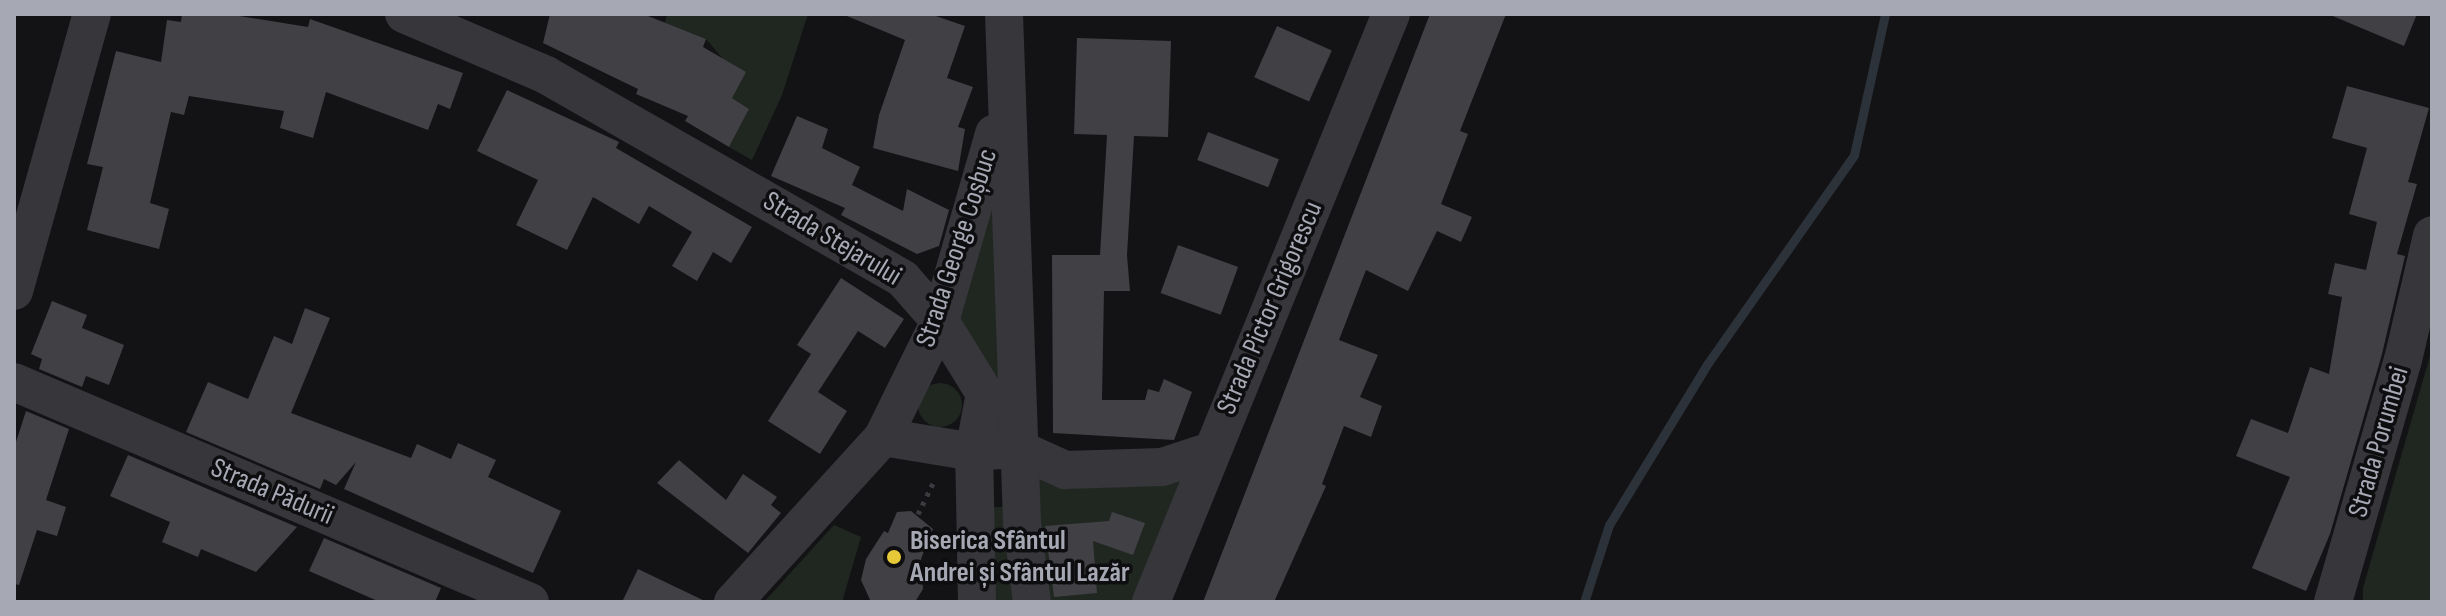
<!DOCTYPE html>
<html>
<head>
<meta charset="utf-8">
<style>
	body { margin:0 }
	#map { position:relative; width:2446px; height:616px; overflow:hidden; background:#131315; font-family:"Sofia Sans Condensed",sans-serif }
	div>[style] { position:absolute }
	[style*='--x'] { left:calc(var(--x)*1px); top:calc(var(--y)*1px); width:calc(var(--w)*1px); rotate:calc(var(--a)*1deg) }
	.green>* { inset:0; background:#202721 }
	.round { border-radius:50% }
	.stream>* { height:9px; margin:-4.5px; padding:0 4.5px; transform-origin:4.5px; border-radius:4.5px; background:#2c323a }
	.building>* { inset:0; background:#404045; transform-origin:0 0 }
	.path>* { height:5px; margin-top:-2.5px; transform-origin:0; background:repeating-linear-gradient(90deg,#3a3b40 0 4px,transparent 0 10px) }
	.minor>* { height:38px; margin:-19px; padding:0 19px; transform-origin:19px; border-radius:19px; background:#36363b }
	.dots>* { width:22px; height:22px; translate:-50% -50%; box-sizing:border-box; border:4px solid #0e0e10; border-radius:50% }
	span { translate:-50% -50%; white-space:nowrap; text-align:center; line-height:1.15; -webkit-text-stroke:7px #0e0e10; paint-order:stroke }
	.street-label { font-size:28px; color:#a6a8b4 }
	.poi-label { font-size:28px; color:#a6a8b4; font-weight:700 }
	.left { translate:0 -50%; text-align:left }
	.frame { position:absolute; inset:0; border:16px solid #a6a8b4; pointer-events:none }
</style>
</head>
<body>
<div id="map">
	<div class="green">
		<div style="clip-path:polygon(667px 14px,808px 14px,782px 95px,752px 160px,729px 147px,749px 109px,732px 98px,724px 60px,706px 39px,665px 23px)"></div>
		<div style="clip-path:polygon(1004px 100px,1019px 449px,1065px 470px,1208px 452px,1151px 602px,977px 602px,975px 508px,1021px 506px,940px 321px)"></div>
		<div style="clip-path:polygon(2432px 349px,2432px 602px,2363px 602px,2363px 588px)"></div>
		<div class="round" style="left:918px;top:383px;width:44px;height:44px"></div>
		<div style="clip-path:polygon(834px 525px,861px 537px,842px 602px,764px 602px)"></div>
	</div>
	<div class="stream">
		<div style="--x:1584;--y:602;--w:81;--a:-72"></div>
		<div style="--x:1609;--y:525;--w:190;--a:-58.6"></div>
		<div style="--x:1708;--y:363;--w:254;--a:-54.9"></div>
		<div style="--x:1854;--y:155;--w:144;--a:-77.6"></div>
	</div>
	<div class="building">
		<div style="clip-path:polygon(182px 14px,227px 14px,308px 27px,310px 19px,463px 73px,450px 109px,438px 104px,428px 130px,326px 92px,313px 138px,280px 128px,284px 111px,189px 96px,184px 115px,171px 112px,150px 203px,169px 209px,159px 249px,87px 230px,103px 167px,87px 164px,116px 51px,161px 62px,167px 20px,181px 22px)"></div>
		<div style="clip-path:polygon(550px 14px,643px 14px,706px 39px,703px 47px,746px 72px,732px 98px,749px 109px,729px 147px,685px 121px,688px 116px,636px 94px,638px 89px,543px 43px)"></div>
		<div style="clip-path:polygon(842px 14px,930px 14px,965px 26px,947px 78px,973px 87px,958px 127px,965px 129px,958px 171px,873px 148px,879px 115px,905px 40px)"></div>
		<div style="clip-path:polygon(1430px 14px,1506px 14px,1460px 131px,1468px 134px,1441px 204px,1472px 217px,1461px 242px,1437px 231px,1408px 291px,1366px 270px,1339px 340px,1378px 355px,1360px 397px,1382px 406px,1371px 437px,1344px 426px,1322px 484px,1326px 486px,1274px 602px,1203px 602px)"></div>
		<div style="clip-path:polygon(2328px 14px,2417px 14px,2404px 46px)"></div>
		<div style="left:1277px;top:26px;width:60px;height:56px;rotate:24deg"></div>
		<div style="clip-path:polygon(1077px 38px,1171px 41px,1168px 137px,1134px 136px,1127px 255px,1130px 291px,1104px 291px,1102px 400px,1145px 400px,1148px 389px,1159px 392px,1164px 379px,1192px 392px,1174px 440px,1053px 433px,1052px 255px,1100px 255px,1107px 135px,1074px 134px)"></div>
		<div style="clip-path:polygon(2347px 86px,2429px 108px,2408px 182px,2417px 184px,2397px 254px,2405px 256px,2382px 354px,2330px 534px,2306px 591px,2252px 568px,2290px 477px,2236px 456px,2251px 419px,2288px 433px,2310px 367px,2329px 374px,2342px 297px,2328px 294px,2335px 263px,2366px 270px,2377px 222px,2349px 214px,2367px 148px,2332px 138px)"></div>
		<div style="clip-path:polygon(507px 90px,619px 142px,616px 148px,752px 227px,731px 263px,713px 252px,697px 281px,672px 266px,692px 232px,649px 206px,639px 224px,593px 197px,567px 250px,516px 225px,538px 180px,477px 151px)"></div>
		<div style="clip-path:polygon(797px 116px,828px 129px,822px 148px,860px 167px,852px 185px,903px 211px,907px 189px,949px 210px,939px 246px,917px 254px,841px 215px,845px 208px,771px 176px)"></div>
		<div style="left:1208px;top:132px;width:76px;height:30px;rotate:21deg"></div>
		<div style="left:1178px;top:245px;width:64px;height:51px;rotate:20deg"></div>
		<div style="clip-path:polygon(841px 278px,904px 319px,885px 348px,858px 331px,818px 392px,847px 411px,820px 454px,768px 421px,811px 354px,797px 345px)"></div>
		<div style="clip-path:polygon(52px 301px,87px 315px,82px 328px,124px 345px,109px 385px,86px 376px,82px 387px,39px 369px,42px 359px,31px 354px)"></div>
		<div style="clip-path:polygon(305px 308px,330px 318px,291px 413px,411px 458px,417px 444px,451px 459px,458px 443px,496px 460px,488px 477px,561px 511px,533px 573px,344px 489px,356px 462px,336px 485px,324px 479px,320px 489px,186px 432px,208px 382px,248px 399px,274px 336px,292px 344px)"></div>
		<div style="clip-path:polygon(26px 411px,69px 429px,46px 500px,66px 507px,57px 536px,37px 530px,19px 585px,14px 584px,14px 448px)"></div>
		<div style="clip-path:polygon(128px 455px,297px 527px,256px 572px,201px 549px,198px 557px,162px 542px,170px 522px,110px 496px)"></div>
		<div style="clip-path:polygon(679px 460px,726px 500px,743px 474px,777px 497px,771px 505px,781px 513px,748px 553px,657px 483px)"></div>
		<div style="clip-path:polygon(911px 511px,933px 529px,921px 559px,923px 589px,915px 602px,871px 602px,861px 580px,866px 559px,884px 531px,888px 533px,897px 512px)"></div>
		<div style="clip-path:polygon(1112px 512px,1145px 523px,1133px 555px,1093px 541px,1097px 593px,1054px 597px,1045px 526px,1109px 521px)"></div>
		<div style="clip-path:polygon(324px 538px,441px 588px,435px 602px,380px 602px,309px 571px)"></div>
		<div style="clip-path:polygon(638px 569px,707px 602px,622px 602px)"></div>
	</div>
	<div class="path">
		<div style="--x:918;--y:514;--w:39;--a:-64"></div>
	</div>
	<div class="minor">
		<div style="--x:404;--y:14;--w:155;--a:23.2"></div>
		<div style="--x:546;--y:75;--w:411;--a:29.7"></div>
		<div style="--x:903;--y:279;--w:56;--a:48.6"></div>
		<div style="--x:940;--y:321;--w:150;--a:58.3"></div>
		<div style="--x:1019;--y:449;--w:51;--a:24.5"></div>
		<div style="--x:1065;--y:470;--w:97;--a:-1.8"></div>
		<div style="--x:1162;--y:467;--w:48;--a:-18.1"></div>
		<div style="--x:1004;--y:14;--w:508;--a:87.97"></div>
		<div style="--x:1022;--y:522;--w:81;--a:82.9"></div>
		<div style="--x:14;--y:291;--w:288;--a:-74.3"></div>
		<div style="--x:14;--y:382;--w:561;--a:23.09"></div>
		<div style="--x:883;--y:437;--w:92;--a:9.4"></div>
		<div style="--x:974;--y:452;--w:27;--a:-4"></div>
		<div style="--x:733;--y:602;--w:223;--a:-47.7"></div>
		<div style="--x:883;--y:437;--w:129;--a:-63.8"></div>
		<div style="--x:940;--y:321;--w:195;--a:-73.9"></div>
		<div style="--x:977;--y:602;--w:150;--a:-91.1"></div>
		<div style="--x:974;--y:452;--w:60;--a:-79.4"></div>
		<div style="--x:1151;--y:602;--w:635;--a:-67.8"></div>
		<div style="--x:2333;--y:602;--w:252;--a:-73.9"></div>
		<div style="--x:2403;--y:360;--w:128;--a:-76.9"></div>
	</div>
	<div class="dots">
		<div style="left:894px;top:557px;background:#e7c839"></div>
	</div>
	<div class="street-label">
		<span style="left:832px;top:239px;rotate:31deg">Strada Stejarului</span>
		<span style="left:957px;top:248px;rotate:-72deg">Strada George Coșbuc</span>
		<span style="left:1270px;top:308px;rotate:-67deg">Strada Pictor Grigorescu</span>
		<span style="left:2379px;top:442px;rotate:-74deg">Strada Porumbei</span>
		<span style="left:272px;top:492px;rotate:23deg">Strada Pădurii</span>
	</div>
	<div class="poi-label">
		<span class="left" style="left:910px;top:557px">Biserica Sfântul<br>Andrei și Sfântul Lazăr</span>
	</div>
	<div class="frame"></div>
</div>
</body>
</html>
